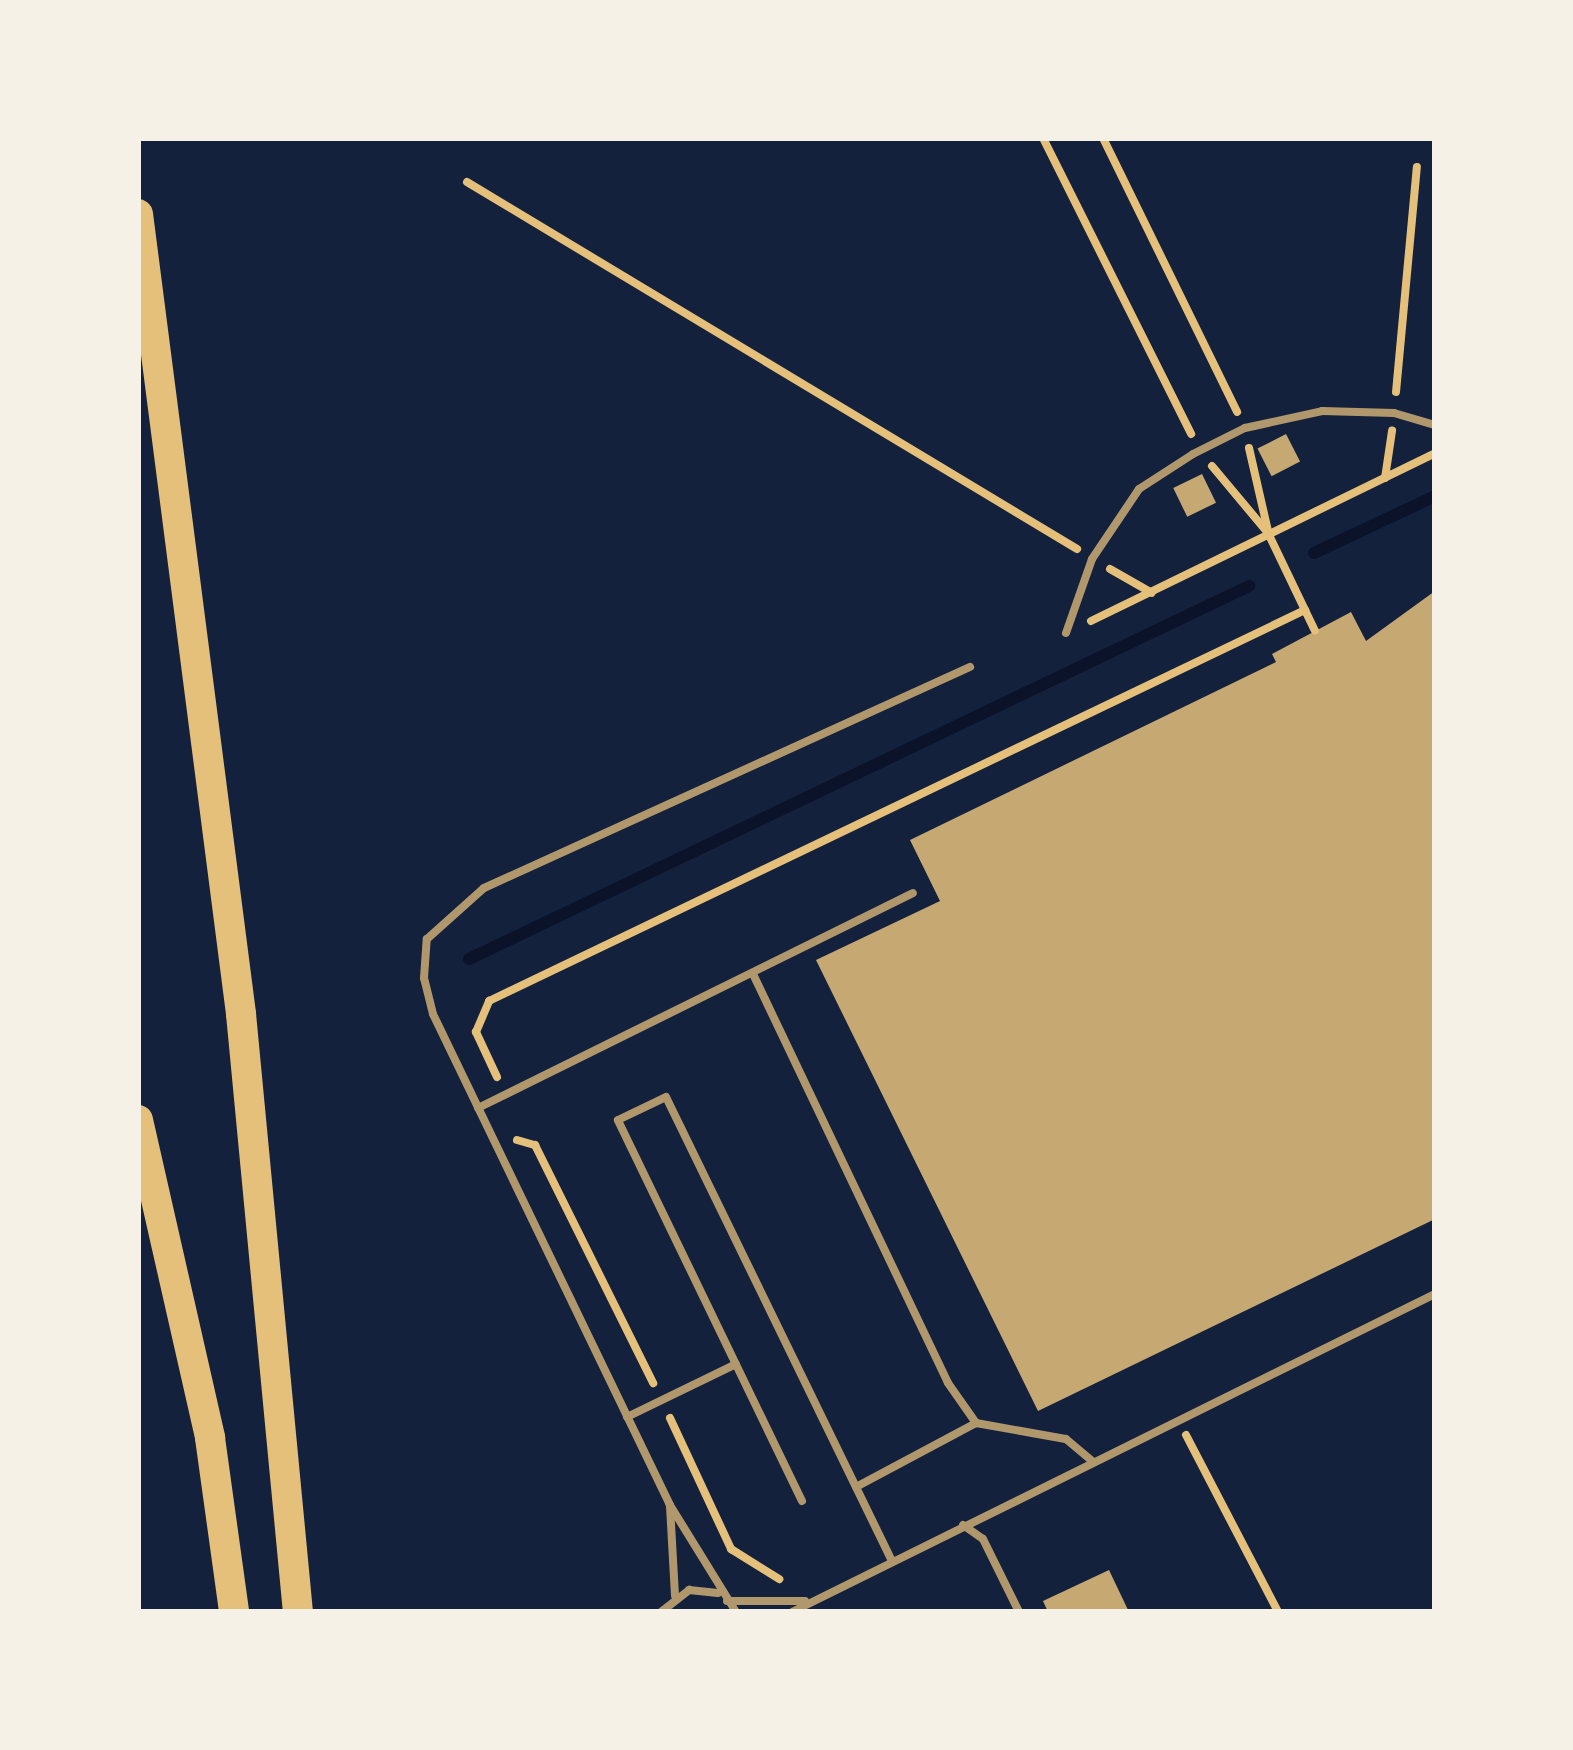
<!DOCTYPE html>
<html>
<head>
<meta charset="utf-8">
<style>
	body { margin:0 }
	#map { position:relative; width:1573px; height:1750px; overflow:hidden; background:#14213d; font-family:"Space Grotesk",sans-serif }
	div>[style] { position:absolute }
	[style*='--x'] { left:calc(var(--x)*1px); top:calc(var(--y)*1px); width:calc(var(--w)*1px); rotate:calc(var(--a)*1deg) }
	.stream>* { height:12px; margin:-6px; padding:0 6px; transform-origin:6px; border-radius:6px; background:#0b132b }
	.building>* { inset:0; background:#c6a872; transform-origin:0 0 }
	.path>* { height:8px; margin:-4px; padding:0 4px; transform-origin:4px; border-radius:4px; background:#e5c07b }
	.service>* { height:8px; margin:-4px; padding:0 4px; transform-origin:4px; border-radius:4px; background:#b1986c }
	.motorway>* { height:30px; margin:-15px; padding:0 15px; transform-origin:15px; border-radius:15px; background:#e5c07b }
	span { translate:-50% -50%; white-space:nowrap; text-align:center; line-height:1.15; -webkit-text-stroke:12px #f6f1e7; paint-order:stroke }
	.frame { position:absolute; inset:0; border:141px solid #f6f1e7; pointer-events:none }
</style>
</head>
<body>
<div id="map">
	<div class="stream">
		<div style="--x:1314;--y:553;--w:134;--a:-25.2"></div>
		<div style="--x:469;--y:959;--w:865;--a:-25.56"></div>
	</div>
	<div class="building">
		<div style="left:1286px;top:434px;width:31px;height:32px;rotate:63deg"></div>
		<div style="left:1202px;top:474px;width:32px;height:32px;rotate:64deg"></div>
		<div style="clip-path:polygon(1435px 591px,1435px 1219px,1038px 1411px,816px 960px,940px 901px,910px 840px,1276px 662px,1272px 654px,1351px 612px,1366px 641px)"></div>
		<div style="clip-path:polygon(1109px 1570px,1129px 1612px,1048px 1612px,1043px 1601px)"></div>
	</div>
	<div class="path">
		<div style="--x:1043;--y:138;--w:331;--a:63.4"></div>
		<div style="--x:1103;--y:138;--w:305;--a:63.9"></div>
		<div style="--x:467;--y:182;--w:712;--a:31.03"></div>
		<div style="--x:1396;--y:392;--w:226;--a:-84.7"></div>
		<div style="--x:1249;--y:448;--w:89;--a:77.1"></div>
		<div style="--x:1269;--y:535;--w:106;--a:64.4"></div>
		<div style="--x:1212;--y:466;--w:87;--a:50.1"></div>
		<div style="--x:1385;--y:478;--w:48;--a:-81.5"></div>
		<div style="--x:1110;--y:569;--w:48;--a:29.7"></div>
		<div style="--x:1091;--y:621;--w:383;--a:-26"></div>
		<div style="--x:497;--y:1077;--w:50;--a:-115"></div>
		<div style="--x:476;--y:1032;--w:34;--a:-67"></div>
		<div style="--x:489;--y:1001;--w:905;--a:-25.6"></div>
		<div style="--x:517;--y:1140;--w:19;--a:16"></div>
		<div style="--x:535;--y:1145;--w:266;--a:63.6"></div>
		<div style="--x:670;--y:1418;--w:145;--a:65"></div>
		<div style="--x:731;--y:1549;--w:57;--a:32"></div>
		<div style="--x:1186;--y:1435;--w:199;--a:62.5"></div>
	</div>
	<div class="service">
		<div style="--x:1066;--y:633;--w:78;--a:-70.6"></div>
		<div style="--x:1092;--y:559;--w:84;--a:-56.1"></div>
		<div style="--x:1139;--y:489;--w:64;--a:-32.9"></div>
		<div style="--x:1193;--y:454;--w:58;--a:-26.6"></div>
		<div style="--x:1245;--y:428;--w:79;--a:-12.4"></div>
		<div style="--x:1322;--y:411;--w:72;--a:1.6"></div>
		<div style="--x:1394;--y:413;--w:43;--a:16.3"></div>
		<div style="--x:753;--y:974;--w:453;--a:64.5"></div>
		<div style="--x:948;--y:1383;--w:49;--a:55"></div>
		<div style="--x:976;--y:1423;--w:91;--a:10.1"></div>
		<div style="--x:1066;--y:1439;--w:33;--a:40"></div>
		<div style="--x:478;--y:1108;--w:485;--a:-26.3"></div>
		<div style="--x:627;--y:1417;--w:121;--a:-25.9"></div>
		<div style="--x:856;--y:1487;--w:136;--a:-28.1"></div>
		<div style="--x:802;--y:1501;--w:423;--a:-115.8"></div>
		<div style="--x:618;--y:1120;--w:53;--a:-25.6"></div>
		<div style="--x:666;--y:1097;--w:516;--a:64.03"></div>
		<div style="--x:670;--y:1506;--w:90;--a:86.8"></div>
		<div style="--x:963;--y:1525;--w:24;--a:35"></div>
		<div style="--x:983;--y:1539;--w:81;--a:63.7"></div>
		<div style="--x:727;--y:1601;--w:78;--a:0"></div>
		<div style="--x:661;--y:1612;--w:36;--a:-38"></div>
		<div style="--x:689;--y:1590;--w:29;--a:6"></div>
		<div style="--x:736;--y:1612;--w:126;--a:-121.7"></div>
		<div style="--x:670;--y:1505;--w:545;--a:-115.77"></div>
		<div style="--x:433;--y:1014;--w:37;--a:-104"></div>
		<div style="--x:424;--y:978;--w:39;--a:-86"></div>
		<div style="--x:427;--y:939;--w:76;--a:-41.8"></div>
		<div style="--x:484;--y:888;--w:534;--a:-24.45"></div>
		<div style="--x:792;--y:1612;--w:717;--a:-26.32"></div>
	</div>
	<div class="motorway">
		<div style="--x:138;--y:214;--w:807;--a:82.66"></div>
		<div style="--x:241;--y:1014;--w:601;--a:84.56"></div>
		<div style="--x:138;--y:1120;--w:326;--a:77.2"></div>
		<div style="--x:210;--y:1438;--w:176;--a:82.1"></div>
	</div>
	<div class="frame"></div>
</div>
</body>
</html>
